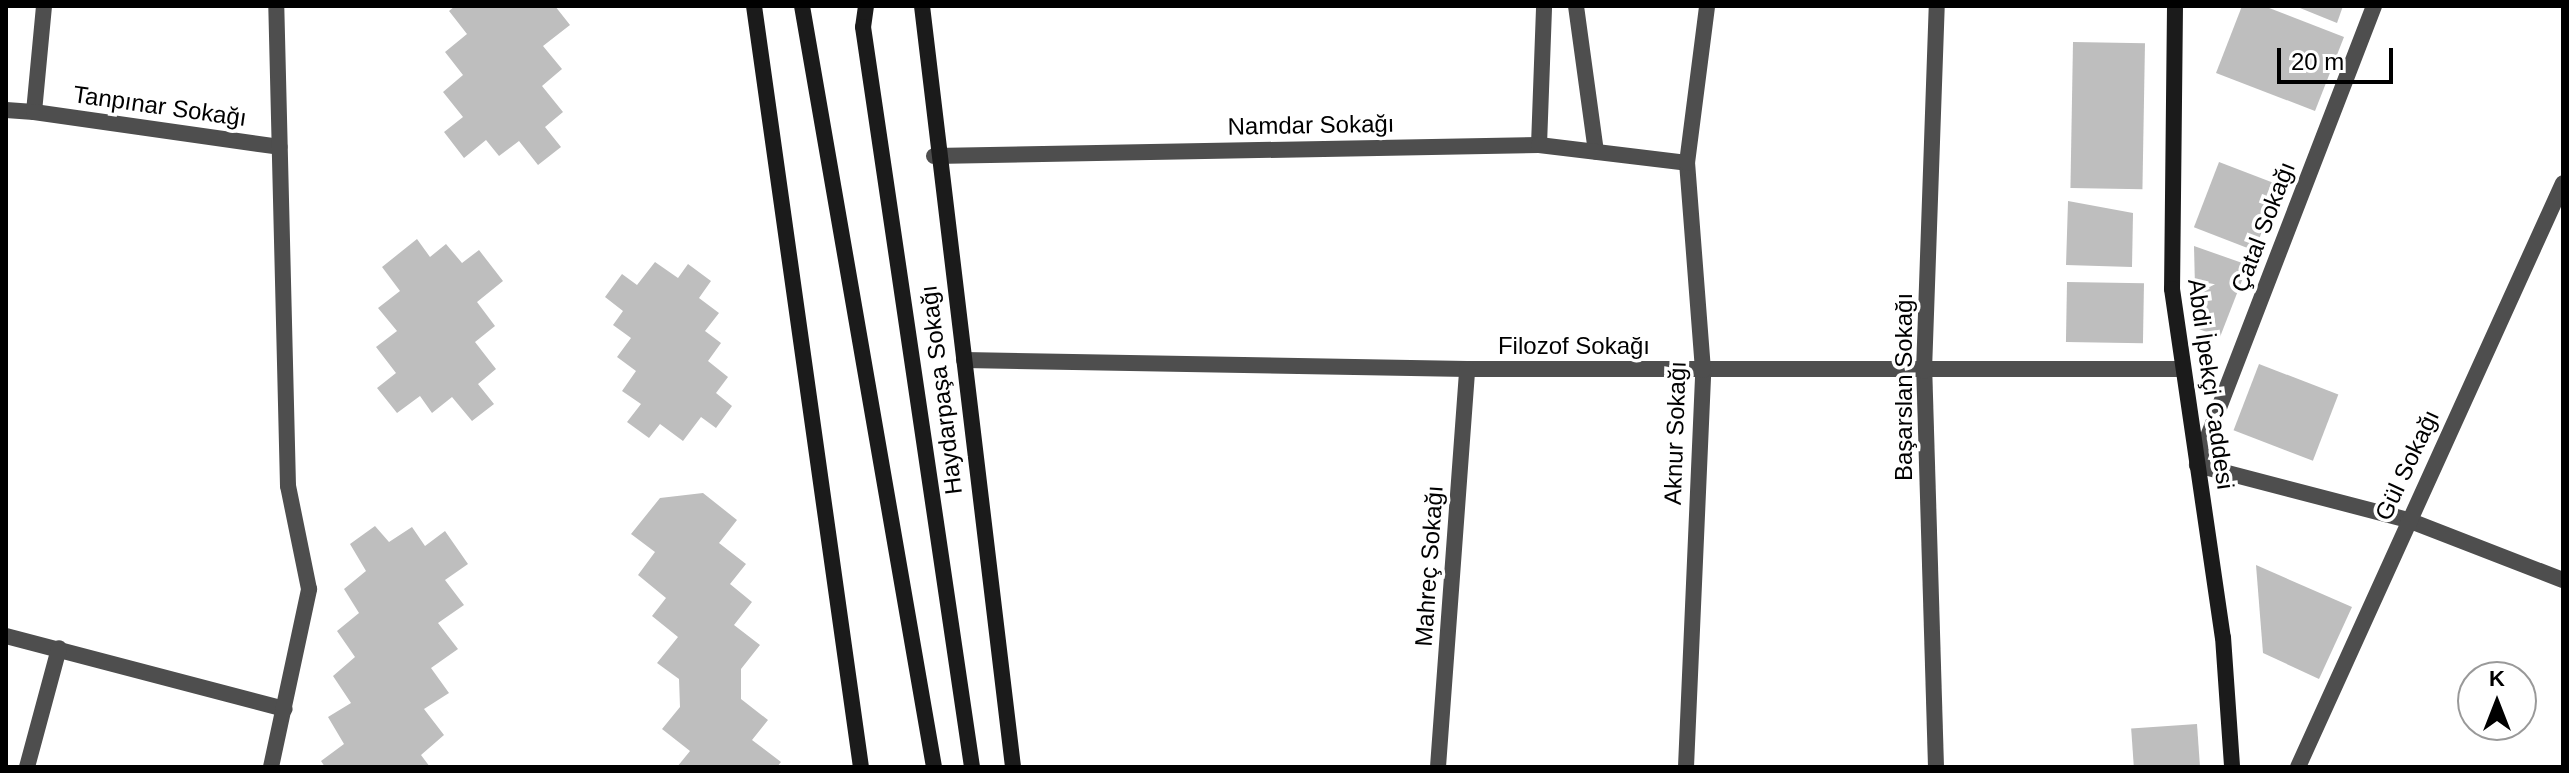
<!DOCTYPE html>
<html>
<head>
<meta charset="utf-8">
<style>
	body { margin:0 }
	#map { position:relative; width:2569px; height:773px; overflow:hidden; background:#fff; font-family:Helvetica,sans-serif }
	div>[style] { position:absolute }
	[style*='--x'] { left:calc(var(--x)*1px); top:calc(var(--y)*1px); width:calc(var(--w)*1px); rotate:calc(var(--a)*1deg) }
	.building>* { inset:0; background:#bebebe; transform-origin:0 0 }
	.street>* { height:16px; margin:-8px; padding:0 8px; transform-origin:8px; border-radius:8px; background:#4e4e4e }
	.secondary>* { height:16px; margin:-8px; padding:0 8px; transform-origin:8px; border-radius:8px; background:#1b1b1b }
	span { translate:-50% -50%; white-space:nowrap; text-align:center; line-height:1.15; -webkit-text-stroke:7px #fff; paint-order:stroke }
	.street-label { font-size:24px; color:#000 }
	.frame { position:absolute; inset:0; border:8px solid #000; pointer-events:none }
	.north { position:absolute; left:2457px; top:661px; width:80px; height:80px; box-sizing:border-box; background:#fff; border:2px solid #999; border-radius:50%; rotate:0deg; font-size:22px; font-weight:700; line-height:32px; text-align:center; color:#000 }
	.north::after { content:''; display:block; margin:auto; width:28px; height:36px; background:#000; clip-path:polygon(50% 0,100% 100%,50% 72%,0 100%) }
	.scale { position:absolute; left:2277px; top:48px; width:116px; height:36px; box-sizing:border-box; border:4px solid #000; border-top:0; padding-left:10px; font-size:24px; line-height:28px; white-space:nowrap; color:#000; -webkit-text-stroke:6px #fff; paint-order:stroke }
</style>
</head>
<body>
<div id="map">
	<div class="building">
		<div style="clip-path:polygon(455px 6px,555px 6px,570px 25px,543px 46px,562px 69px,542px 86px,563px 112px,545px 127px,561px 147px,538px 165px,519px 141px,499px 156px,486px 140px,464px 158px,444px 132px,463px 117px,443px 92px,463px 75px,445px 52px,467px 34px,449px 11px)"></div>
		<div style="clip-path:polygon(2242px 6px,2264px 6px,2344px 37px,2315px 111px,2216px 73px)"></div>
		<div style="clip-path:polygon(2295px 6px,2343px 6px,2337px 23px)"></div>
		<div style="left:2073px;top:42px;width:72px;height:146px;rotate:1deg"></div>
		<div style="left:2219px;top:162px;width:65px;height:70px;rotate:21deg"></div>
		<div style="clip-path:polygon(2068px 201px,2133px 213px,2132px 267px,2066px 265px)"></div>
		<div style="clip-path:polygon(417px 239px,430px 257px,446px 244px,462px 263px,479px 250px,503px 281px,477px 302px,495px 326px,475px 342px,496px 369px,478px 384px,494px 404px,472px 421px,452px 397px,432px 413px,420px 396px,397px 413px,377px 388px,396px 373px,376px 347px,397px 331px,378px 308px,400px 291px,382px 267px)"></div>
		<div style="clip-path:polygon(2194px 246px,2248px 265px,2220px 337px,2196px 328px)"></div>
		<div style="clip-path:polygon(655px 262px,678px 278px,688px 264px,711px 281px,699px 298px,719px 313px,705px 331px,721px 343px,708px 361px,728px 377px,716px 393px,732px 406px,716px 428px,701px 417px,683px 441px,660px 424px,649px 438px,627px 422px,641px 404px,622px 391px,636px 371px,617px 357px,631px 338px,613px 325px,623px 311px,605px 297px,622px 274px,637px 285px)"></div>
		<div style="left:2067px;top:282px;width:77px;height:60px;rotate:1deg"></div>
		<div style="left:2259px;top:364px;width:85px;height:71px;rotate:21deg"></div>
		<div style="clip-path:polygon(703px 493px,737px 520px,719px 543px,746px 564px,730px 584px,752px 602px,734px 625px,760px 645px,741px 669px,741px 699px,768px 720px,752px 740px,781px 762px,777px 767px,677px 767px,690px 751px,662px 729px,680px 707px,679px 679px,657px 663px,678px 637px,652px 616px,666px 598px,638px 575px,655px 552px,631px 534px,660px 498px)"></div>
		<div style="clip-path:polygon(375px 526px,389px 542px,412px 527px,425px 546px,445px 531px,468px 564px,445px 580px,464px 605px,438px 623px,458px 649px,431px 668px,449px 693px,424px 709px,444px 735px,421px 755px,430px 767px,325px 767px,321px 761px,344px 744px,328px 717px,351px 703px,333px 676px,355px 657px,337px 631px,359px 613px,344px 589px,366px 571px,350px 544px)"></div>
		<div style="clip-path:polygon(2256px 565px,2352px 607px,2319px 679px,2263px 653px)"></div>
		<div style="left:2197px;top:724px;width:43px;height:66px;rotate:86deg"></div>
	</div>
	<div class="street">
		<div style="--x:1576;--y:6;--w:147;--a:82.2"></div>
		<div style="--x:2374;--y:6;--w:492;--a:111.1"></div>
		<div style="--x:2197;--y:465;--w:218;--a:14.6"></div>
		<div style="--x:2408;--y:520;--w:166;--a:21.2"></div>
		<div style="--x:6;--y:110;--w:28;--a:4"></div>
		<div style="--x:34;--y:112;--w:106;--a:-84.6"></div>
		<div style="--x:34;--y:112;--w:248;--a:8.1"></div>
		<div style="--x:1539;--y:145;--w:139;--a:-87.9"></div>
		<div style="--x:934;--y:156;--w:605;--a:-1.04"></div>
		<div style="--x:1539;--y:145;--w:149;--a:6.9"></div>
		<div style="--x:964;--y:360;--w:503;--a:1.03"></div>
		<div style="--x:1467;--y:369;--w:716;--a:0"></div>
		<div style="--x:6;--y:636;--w:288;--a:14.7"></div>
		<div style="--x:27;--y:767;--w:123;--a:-74.9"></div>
		<div style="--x:271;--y:767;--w:182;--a:-77.9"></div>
		<div style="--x:309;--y:589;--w:105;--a:-101.5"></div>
		<div style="--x:288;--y:486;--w:480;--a:-91.4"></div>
		<div style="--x:1438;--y:767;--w:399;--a:-85.8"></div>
		<div style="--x:1686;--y:767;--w:397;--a:-87.5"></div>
		<div style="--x:1703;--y:370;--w:208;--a:-94.4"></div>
		<div style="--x:1687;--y:163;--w:158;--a:-82.7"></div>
		<div style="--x:1936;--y:767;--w:396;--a:-91.7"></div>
		<div style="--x:1924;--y:371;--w:365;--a:-88"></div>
		<div style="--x:2298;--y:767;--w:641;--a:-65.59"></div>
	</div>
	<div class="secondary">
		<div style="--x:754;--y:6;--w:768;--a:82"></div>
		<div style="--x:802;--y:6;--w:772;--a:80.16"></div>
		<div style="--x:866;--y:6;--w:21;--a:98"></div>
		<div style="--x:863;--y:27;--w:748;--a:81.62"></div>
		<div style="--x:922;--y:6;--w:766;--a:83.18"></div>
		<div style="--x:2175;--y:6;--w:283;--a:90.6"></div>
		<div style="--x:2172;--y:289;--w:352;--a:81.7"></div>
		<div style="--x:2223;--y:637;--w:130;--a:86"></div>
	</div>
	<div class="street-label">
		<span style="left:160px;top:106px;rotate:8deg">Tanpınar Sokağı</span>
		<span style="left:1311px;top:125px;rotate:-1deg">Namdar Sokağı</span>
		<span style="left:2263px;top:227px;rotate:-69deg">Çatal Sokağı</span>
		<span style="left:1574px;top:346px">Filozof Sokağı</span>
		<span style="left:2211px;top:384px;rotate:82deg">Abdi İpekçi Caddesi</span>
		<span style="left:1904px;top:387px;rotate:-90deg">Başarslan Sokağı</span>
		<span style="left:941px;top:390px;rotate:-97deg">Haydarpaşa Sokağı</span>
		<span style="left:1675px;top:433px;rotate:-88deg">Aknur Sokağı</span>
		<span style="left:2407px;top:465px;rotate:-65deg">Gül Sokağı</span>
		<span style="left:1429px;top:566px;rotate:-86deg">Mahreç Sokağı</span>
	</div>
	<div class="frame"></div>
	<div class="north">K</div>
	<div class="scale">20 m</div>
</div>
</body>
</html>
